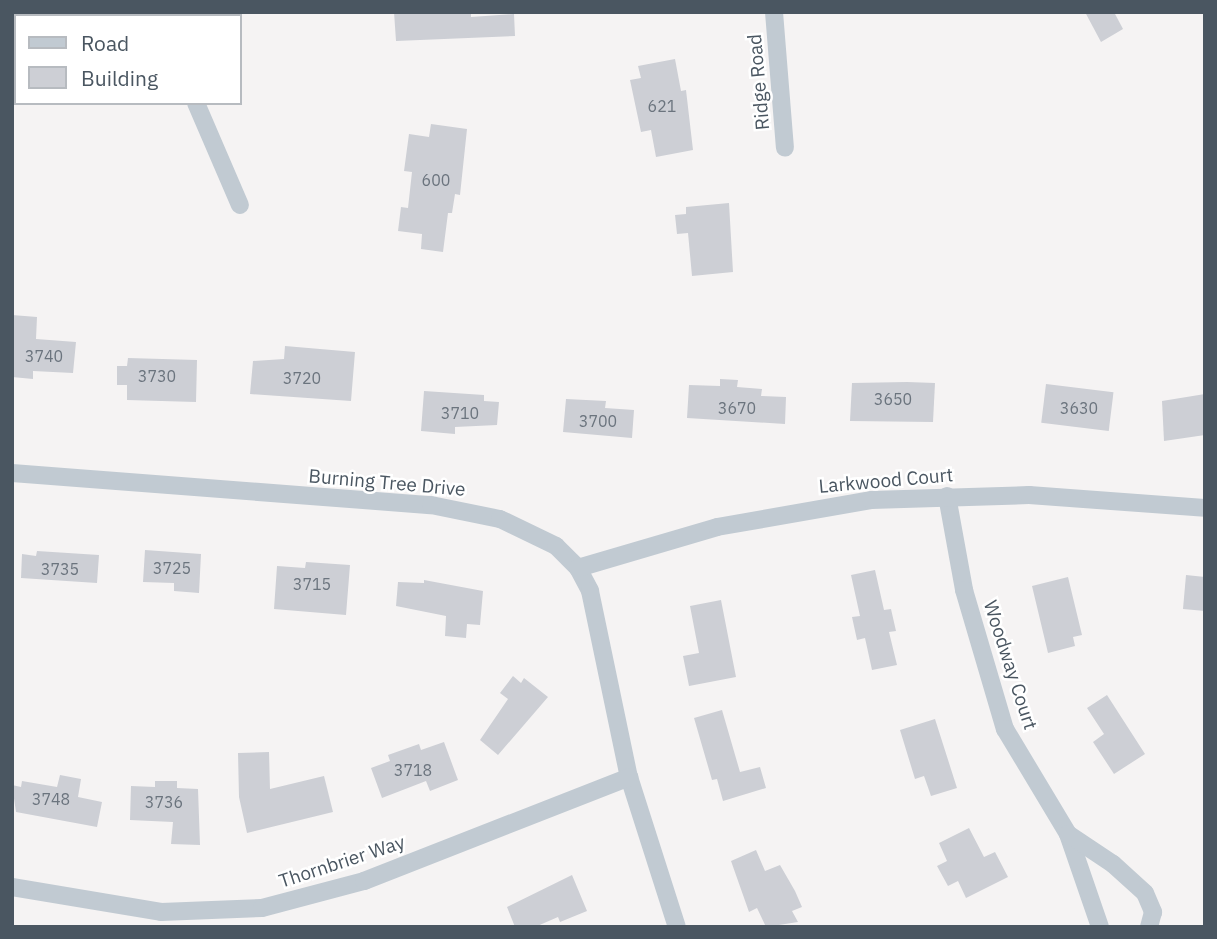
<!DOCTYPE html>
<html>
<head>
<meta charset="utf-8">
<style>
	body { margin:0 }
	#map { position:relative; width:1217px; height:939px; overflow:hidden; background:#f5f3f3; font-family:"IBM Plex Sans",sans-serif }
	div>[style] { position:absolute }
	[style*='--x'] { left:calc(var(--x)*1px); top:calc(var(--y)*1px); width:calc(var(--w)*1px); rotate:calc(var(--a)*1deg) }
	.building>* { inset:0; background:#cdcfd5; transform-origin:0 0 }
	.minor>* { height:18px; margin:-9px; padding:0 9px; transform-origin:9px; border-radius:9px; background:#c1cad2 }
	span { translate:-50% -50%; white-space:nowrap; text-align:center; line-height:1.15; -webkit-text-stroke:5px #fff; paint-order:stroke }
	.number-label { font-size:16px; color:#6b747e }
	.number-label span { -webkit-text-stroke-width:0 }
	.street-label { font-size:19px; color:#4a5661 }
	.frame { position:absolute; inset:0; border:14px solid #4a5661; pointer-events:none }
	.legend { position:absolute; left:14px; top:14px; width:228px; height:91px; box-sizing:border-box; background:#fff; border:2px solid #b7bbc0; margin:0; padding:9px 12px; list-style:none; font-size:21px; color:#4a5661 }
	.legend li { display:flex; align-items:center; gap:14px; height:35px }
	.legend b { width:35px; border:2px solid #b7bbc0 }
</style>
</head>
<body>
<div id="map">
	<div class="building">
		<div style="clip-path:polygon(394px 12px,471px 12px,471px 17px,514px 14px,515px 36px,396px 41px)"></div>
		<div style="clip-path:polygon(1085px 12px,1114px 12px,1123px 29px,1101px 42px)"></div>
		<div style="clip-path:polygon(675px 59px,681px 91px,686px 90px,693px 150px,656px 157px,651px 130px,641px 132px,630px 80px,641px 78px,638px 66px)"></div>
		<div style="clip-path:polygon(431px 124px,467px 129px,460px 195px,455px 194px,452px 213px,448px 213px,443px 252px,421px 249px,422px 234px,398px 231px,401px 207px,408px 208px,412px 172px,404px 171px,409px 134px,429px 137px)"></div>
		<div style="clip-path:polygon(729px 203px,733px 272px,692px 276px,688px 233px,677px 234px,675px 215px,686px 214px,686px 207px)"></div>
		<div style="clip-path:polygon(12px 315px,37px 317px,36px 339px,76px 342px,73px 373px,33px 371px,33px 379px,12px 377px)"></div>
		<div style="clip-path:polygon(285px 346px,355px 352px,351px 401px,250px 394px,253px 361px,284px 359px)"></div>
		<div style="clip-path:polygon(128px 358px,197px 360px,196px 402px,127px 400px,127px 385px,117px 385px,117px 366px,127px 366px)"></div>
		<div style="clip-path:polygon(720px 379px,738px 380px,737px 387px,762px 389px,761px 396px,786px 397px,785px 424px,687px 418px,689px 385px,720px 386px)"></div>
		<div style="clip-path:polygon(907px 382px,935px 383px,933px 422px,850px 421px,852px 383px)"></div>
		<div style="left:1046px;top:384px;width:68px;height:39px;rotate:7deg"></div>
		<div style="clip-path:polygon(424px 391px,484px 395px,484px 401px,499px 402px,497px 425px,455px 427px,455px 434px,421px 431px)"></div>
		<div style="clip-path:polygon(1205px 394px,1205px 435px,1164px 441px,1162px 401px)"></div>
		<div style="clip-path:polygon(566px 399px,606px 401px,605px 408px,634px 410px,632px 438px,563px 432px)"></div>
		<div style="clip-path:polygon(145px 550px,201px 554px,199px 593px,174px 591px,174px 583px,143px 582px)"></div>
		<div style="clip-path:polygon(37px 551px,99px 555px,97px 583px,21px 578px,22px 554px,36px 556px)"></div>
		<div style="clip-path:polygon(306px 562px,350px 565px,346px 615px,274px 609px,277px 566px,305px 568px)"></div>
		<div style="clip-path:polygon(875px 570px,884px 610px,891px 609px,896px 631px,889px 632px,897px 665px,872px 670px,865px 638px,857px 640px,852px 617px,860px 616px,851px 575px)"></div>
		<div style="clip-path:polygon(1186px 575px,1205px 577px,1205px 611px,1183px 609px)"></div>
		<div style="clip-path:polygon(1068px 577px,1082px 635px,1073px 637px,1075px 646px,1048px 653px,1032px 586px)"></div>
		<div style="clip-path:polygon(424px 580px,483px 591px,480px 625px,467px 624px,466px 638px,445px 636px,446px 616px,396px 606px,398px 582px,424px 583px)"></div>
		<div style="clip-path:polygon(721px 600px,736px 677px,689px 686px,683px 656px,699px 653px,690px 606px)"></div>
		<div style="clip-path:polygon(513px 676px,521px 683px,524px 678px,548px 697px,498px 755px,480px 740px,508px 699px,500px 693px)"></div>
		<div style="clip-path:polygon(1107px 695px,1145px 754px,1114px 774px,1093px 742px,1104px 734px,1087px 708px)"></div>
		<div style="clip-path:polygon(722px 710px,740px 772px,760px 767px,766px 788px,723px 801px,717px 779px,712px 780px,694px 718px)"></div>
		<div style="clip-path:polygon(935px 719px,957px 788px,931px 796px,924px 776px,915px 779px,900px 730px)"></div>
		<div style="clip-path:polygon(444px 742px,458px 780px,430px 791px,426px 781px,382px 798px,371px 768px,390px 761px,388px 755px,419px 744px,421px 750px)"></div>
		<div style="clip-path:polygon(269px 752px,270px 789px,324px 776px,333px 812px,247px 833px,239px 797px,238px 753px)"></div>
		<div style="clip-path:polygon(60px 775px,81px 779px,78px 797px,102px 802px,97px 827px,16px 812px,12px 785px,21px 787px,22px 781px,57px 787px)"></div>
		<div style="clip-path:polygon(155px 781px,177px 781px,177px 788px,198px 789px,200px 845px,171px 844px,173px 822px,130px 820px,131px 786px,155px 787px)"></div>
		<div style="clip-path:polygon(969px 828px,984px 857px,995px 852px,1008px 877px,966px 898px,958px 881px,948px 886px,937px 866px,947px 861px,939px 843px)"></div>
		<div style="clip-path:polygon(756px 850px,765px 871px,780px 865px,795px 891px,802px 907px,792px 911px,798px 922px,766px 927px,757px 908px,749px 912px,731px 861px)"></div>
		<div style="clip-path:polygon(572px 875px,587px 911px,560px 922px,558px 917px,535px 927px,515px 927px,507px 907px)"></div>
	</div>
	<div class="minor">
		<div style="--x:774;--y:12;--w:136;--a:85.4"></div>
		<div style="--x:188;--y:16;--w:4;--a:-76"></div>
		<div style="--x:196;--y:103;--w:111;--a:66.7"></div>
		<div style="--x:12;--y:473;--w:420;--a:4.4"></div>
		<div style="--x:431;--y:505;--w:70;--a:11.5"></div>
		<div style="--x:500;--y:519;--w:62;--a:25.7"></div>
		<div style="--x:556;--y:546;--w:31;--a:45"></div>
		<div style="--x:578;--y:568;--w:26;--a:62"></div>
		<div style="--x:590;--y:591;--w:190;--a:78.2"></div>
		<div style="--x:629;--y:777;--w:157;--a:72.3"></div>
		<div style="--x:947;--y:496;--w:96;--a:79.7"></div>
		<div style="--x:964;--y:590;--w:145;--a:73.6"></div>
		<div style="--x:1005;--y:729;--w:122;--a:59"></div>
		<div style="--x:1068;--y:834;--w:98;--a:71"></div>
		<div style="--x:578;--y:568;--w:145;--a:-16.4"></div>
		<div style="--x:717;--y:527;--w:156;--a:-9.9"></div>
		<div style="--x:871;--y:500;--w:158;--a:-1.8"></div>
		<div style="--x:1029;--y:495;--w:176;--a:4.2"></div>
		<div style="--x:1068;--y:834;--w:54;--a:33.7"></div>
		<div style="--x:1113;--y:864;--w:43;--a:42.2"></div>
		<div style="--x:1145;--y:893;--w:21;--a:67"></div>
		<div style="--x:1153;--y:912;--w:16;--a:105"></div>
		<div style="--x:12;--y:887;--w:151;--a:9.5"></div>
		<div style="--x:161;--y:912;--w:101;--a:-2.3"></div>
		<div style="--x:262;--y:908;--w:106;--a:-14.8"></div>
		<div style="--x:364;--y:881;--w:285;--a:-21.4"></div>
	</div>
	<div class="number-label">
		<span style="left:662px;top:106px">621</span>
		<span style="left:436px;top:180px">600</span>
		<span style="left:44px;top:356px">3740</span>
		<span style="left:157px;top:376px">3730</span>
		<span style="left:302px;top:378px">3720</span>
		<span style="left:893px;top:399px">3650</span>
		<span style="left:737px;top:408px">3670</span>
		<span style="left:1079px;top:408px">3630</span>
		<span style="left:460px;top:413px">3710</span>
		<span style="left:598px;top:421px">3700</span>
		<span style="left:172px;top:568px">3725</span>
		<span style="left:60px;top:569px">3735</span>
		<span style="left:312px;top:584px">3715</span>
		<span style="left:413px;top:770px">3718</span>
		<span style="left:51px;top:799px">3748</span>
		<span style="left:164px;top:802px">3736</span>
	</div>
	<div class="street-label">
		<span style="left:759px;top:82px;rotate:-95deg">Ridge Road</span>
		<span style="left:886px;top:481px;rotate:-5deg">Larkwood Court</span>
		<span style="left:387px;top:483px;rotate:5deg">Burning Tree Drive</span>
		<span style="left:1010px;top:665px;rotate:72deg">Woodway Court</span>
		<span style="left:342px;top:862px;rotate:-18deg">Thornbrier Way</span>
	</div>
	<div class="frame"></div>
	<ul class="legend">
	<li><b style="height:9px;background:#c1cad2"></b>Road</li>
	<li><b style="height:19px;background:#cdcfd5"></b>Building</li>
	</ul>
</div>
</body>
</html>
